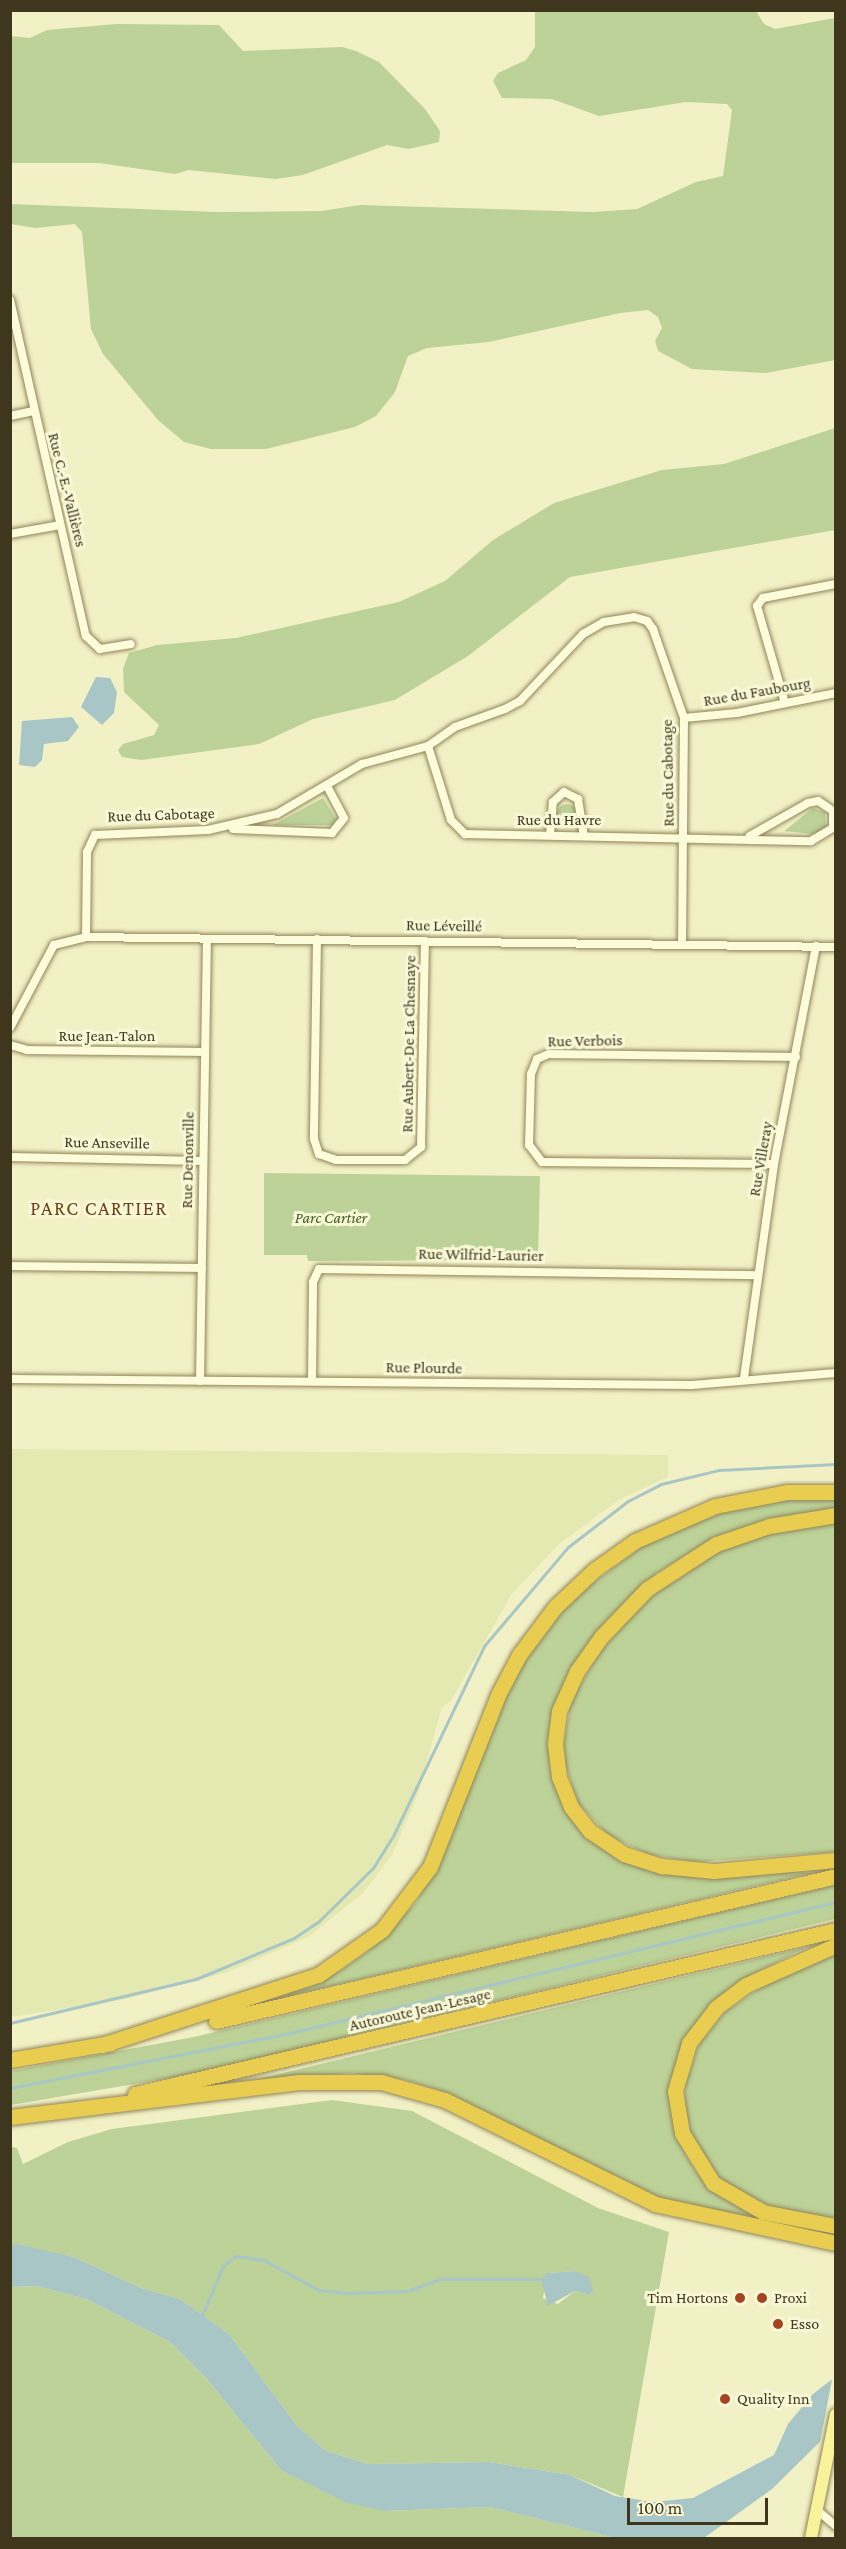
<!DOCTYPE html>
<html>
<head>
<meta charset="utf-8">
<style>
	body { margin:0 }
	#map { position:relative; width:846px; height:2549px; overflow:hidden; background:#f2f1c6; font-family:"Crimson Pro",serif }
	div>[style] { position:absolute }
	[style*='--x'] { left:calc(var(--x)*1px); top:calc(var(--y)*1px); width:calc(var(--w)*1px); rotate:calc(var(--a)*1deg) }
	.farmland>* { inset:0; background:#e4e9b2 }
	.green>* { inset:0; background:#bcd298 }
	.round { border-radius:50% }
	.water>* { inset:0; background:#a7c6c5 }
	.pier>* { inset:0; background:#f2f1c6 }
	.stream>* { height:3px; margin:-1.5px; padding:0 1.5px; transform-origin:1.5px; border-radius:1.5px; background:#a7c6c5 }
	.roads { filter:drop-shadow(0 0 2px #908559) drop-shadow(0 0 2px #908559) }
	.street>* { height:8px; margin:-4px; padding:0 4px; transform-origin:4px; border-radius:4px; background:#fcfbda }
	.primary>* { height:12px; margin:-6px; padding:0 6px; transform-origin:6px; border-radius:6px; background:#f8f39b }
	.highway>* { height:15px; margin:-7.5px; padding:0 7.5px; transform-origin:7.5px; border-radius:7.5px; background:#e8cd50 }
	.dots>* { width:16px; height:16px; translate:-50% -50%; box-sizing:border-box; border:3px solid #f9f8d6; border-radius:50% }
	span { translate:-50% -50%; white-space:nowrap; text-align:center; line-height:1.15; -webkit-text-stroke:6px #f9f8d6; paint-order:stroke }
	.street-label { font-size:16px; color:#3f361e }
	.park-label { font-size:16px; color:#3f5d23; font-style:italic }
	.poi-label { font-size:16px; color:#3f361e }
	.right { translate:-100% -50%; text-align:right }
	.left { translate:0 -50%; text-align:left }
	.quarter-label { font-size:20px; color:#704219; letter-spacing:1.5px }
	.frame { position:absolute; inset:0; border:12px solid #3f361e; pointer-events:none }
	.scale { position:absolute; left:627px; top:2498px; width:141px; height:27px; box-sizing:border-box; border:3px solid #3f361e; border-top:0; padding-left:8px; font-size:18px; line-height:21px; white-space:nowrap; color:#3f361e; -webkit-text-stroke:4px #f9f8d6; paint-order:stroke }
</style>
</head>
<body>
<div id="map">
	<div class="farmland">
		<div style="clip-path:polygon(11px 1449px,668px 1455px,668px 1477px,620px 1499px,559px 1544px,511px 1595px,451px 1701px,442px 1707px,418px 1794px,392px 1855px,363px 1893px,308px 1937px,228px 1972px,126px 1999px,11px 2017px)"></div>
	</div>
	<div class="green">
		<div style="clip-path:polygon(535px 11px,756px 11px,764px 24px,775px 29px,835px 18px,835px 360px,766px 373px,692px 369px,658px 351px,655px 341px,662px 328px,658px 317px,648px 310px,620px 313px,489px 342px,427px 348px,408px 356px,395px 392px,376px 416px,355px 427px,266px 449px,211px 449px,184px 442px,158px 420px,103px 354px,91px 329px,82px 232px,75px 224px,35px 228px,11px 224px,11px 204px,217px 212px,322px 211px,360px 205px,593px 212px,637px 209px,696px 182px,723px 176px,732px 110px,727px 104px,686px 102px,599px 116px,552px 99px,502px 98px,493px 81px,498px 73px,526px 60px,535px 47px)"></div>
		<div style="clip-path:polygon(117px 24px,219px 25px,243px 51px,342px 47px,356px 51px,379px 62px,425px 109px,440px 131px,439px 142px,409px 149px,387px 145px,303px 175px,275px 179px,189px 170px,175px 174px,99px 163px,11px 163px,11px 36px,30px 38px,47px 30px)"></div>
		<div style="clip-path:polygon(835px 428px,835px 530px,570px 577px,468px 656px,395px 700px,313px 719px,259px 744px,141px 760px,122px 757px,118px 750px,123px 744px,154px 735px,159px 725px,124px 692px,123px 669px,129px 653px,157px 645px,236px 638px,399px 602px,445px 581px,493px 540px,554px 503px,662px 470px,724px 464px)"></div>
		<div style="clip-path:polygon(323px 798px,336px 819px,334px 825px,273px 825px)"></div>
		<div class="round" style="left:557px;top:804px;width:20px;height:20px"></div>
		<div style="clip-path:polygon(813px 808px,825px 812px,826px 828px,813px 834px,784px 831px)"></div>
		<div style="clip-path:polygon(264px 1173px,540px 1176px,538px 1260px,308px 1261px,307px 1255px,264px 1255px)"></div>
		<div style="clip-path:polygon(835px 1498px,835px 1510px,699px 1547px,657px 1573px,600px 1628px,549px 1731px,554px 1783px,627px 1861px,811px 1873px,288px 1996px,287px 1992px,341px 1970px,366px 1953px,416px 1903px,449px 1841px,516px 1673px,572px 1599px,645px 1544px,715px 1512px,780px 1499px)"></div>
		<div style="clip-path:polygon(835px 1523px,836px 1852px,697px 1862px,650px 1855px,608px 1835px,578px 1803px,562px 1755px,571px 1701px,599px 1653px,647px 1599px,709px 1555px,767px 1533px)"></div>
		<div style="clip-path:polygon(835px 1885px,835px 1919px,193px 2074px,11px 2105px,10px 2071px,194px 2037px)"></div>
		<div style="clip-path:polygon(807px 1947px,751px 1975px,713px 2002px,685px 2037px,671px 2083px,679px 2143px,694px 2169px,716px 2193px,750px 2213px,835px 2236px,662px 2199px,438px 2090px,406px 2080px,351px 2073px,250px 2081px)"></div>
		<div style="clip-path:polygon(835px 1955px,835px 2219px,770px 2207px,732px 2189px,717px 2176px,688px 2129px,684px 2109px,686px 2083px,699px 2044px,725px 2012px,763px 1986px)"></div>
		<div style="clip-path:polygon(evenodd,332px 2100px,412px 2111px,598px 2208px,669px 2232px,623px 2497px,570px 2475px,489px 2462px,368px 2464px,326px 2451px,297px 2426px,229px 2334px,180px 2299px,141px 2288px,74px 2257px,11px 2245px,11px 2147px,17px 2148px,23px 2164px,68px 2142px,112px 2129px,332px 2100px,575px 2271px,589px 2295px,575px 2291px,558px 2304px,543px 2298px,547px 2273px,575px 2271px)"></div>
		<div style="clip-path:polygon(36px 2286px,86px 2299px,170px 2342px,207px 2379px,281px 2470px,384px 2511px,490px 2507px,615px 2538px,11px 2538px,10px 2287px)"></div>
	</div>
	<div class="water">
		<div style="clip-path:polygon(96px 677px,110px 678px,117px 692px,114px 713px,102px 725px,81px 707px)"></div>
		<div style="clip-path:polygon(72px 717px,79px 727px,68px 741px,44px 744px,42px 760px,35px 767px,19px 765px,22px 721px)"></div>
		<div style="clip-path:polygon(17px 2244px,74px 2257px,141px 2288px,180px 2299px,229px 2334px,297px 2426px,326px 2451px,368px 2464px,489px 2462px,570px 2475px,615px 2496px,653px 2502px,693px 2498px,774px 2455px,788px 2424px,813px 2394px,835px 2377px,835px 2427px,772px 2489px,704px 2538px,615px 2538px,490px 2507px,384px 2511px,345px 2502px,281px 2470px,207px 2379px,170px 2342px,86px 2299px,36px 2286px,11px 2287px,11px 2245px)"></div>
		<div style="clip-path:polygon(575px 2271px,589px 2277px,593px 2290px,589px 2295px,575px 2291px,548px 2306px,541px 2279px,547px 2273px)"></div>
	</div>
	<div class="pier">
		<div style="clip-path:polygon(836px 2374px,836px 2431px,819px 2447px,833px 2375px)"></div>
	</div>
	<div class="stream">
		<div style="--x:10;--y:2023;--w:191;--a:-13.3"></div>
		<div style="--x:196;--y:1979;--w:106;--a:-22.7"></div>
		<div style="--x:294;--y:1938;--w:29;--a:-34"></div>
		<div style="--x:318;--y:1922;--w:77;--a:-44.5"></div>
		<div style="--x:373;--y:1868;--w:40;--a:-58"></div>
		<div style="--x:394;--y:1834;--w:208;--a:-64.4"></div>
		<div style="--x:484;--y:1646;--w:130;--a:-49.7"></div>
		<div style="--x:568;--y:1547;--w:76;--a:-37.5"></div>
		<div style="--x:628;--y:1501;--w:37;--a:-27"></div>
		<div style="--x:661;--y:1484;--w:60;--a:-13.6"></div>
		<div style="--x:719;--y:1470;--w:117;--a:-2.9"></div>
		<div style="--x:10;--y:2088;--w:285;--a:-11.1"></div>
		<div style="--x:290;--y:2033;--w:561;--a:-13.49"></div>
		<div style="--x:201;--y:2318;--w:56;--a:-67.1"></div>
		<div style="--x:223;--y:2266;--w:16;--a:-38"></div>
		<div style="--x:236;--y:2256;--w:28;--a:8"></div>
		<div style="--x:264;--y:2260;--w:63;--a:28.6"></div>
		<div style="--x:319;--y:2290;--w:30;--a:6"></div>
		<div style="--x:349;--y:2293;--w:59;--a:-1.9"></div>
		<div style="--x:408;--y:2291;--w:34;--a:-21"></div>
		<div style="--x:440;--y:2279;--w:101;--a:0"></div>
	</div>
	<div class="roads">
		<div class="street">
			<div style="--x:10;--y:300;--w:344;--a:77.3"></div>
			<div style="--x:86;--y:636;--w:19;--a:43"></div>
			<div style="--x:100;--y:649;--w:31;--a:-9"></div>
			<div style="--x:10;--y:416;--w:24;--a:-12"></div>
			<div style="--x:10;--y:534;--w:51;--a:-10.2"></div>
			<div style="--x:785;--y:703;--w:101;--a:-106.1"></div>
			<div style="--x:757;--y:606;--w:10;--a:-53"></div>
			<div style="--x:763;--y:598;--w:74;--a:-10.9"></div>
			<div style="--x:684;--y:718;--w:53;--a:-5.4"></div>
			<div style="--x:737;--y:713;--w:101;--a:-11.4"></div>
			<div style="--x:428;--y:746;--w:77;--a:72.7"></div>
			<div style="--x:451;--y:820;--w:20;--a:45"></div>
			<div style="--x:465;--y:834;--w:346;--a:1.2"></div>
			<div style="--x:811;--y:841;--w:26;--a:-31"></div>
			<div style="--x:833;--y:828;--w:17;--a:-90"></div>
			<div style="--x:833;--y:811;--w:18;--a:-146"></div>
			<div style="--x:818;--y:801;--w:10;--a:169"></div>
			<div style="--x:808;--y:803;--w:67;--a:150.4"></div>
			<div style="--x:233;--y:829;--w:99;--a:2.3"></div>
			<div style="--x:332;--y:833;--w:19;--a:-51"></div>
			<div style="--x:344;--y:818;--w:36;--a:-118"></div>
			<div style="--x:550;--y:835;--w:33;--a:-85"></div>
			<div style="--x:553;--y:802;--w:15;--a:-42"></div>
			<div style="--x:564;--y:792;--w:16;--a:27"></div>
			<div style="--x:578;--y:799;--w:36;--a:81"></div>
			<div style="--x:86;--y:937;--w:85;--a:-89.3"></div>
			<div style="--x:87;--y:852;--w:19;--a:-65"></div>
			<div style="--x:95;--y:835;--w:113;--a:-2.5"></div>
			<div style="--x:208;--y:830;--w:71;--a:-13.1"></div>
			<div style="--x:277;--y:814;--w:99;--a:-30.5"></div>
			<div style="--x:362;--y:764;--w:68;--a:-15.3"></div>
			<div style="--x:428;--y:746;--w:33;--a:-35"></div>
			<div style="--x:455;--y:727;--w:53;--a:-19.8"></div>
			<div style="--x:505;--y:709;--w:17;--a:-28"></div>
			<div style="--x:520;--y:701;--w:92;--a:-46.8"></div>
			<div style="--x:583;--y:634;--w:24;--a:-30"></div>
			<div style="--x:604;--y:622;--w:30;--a:-9"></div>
			<div style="--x:634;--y:617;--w:14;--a:17"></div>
			<div style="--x:647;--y:621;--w:10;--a:53"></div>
			<div style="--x:653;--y:629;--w:94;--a:70.8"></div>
			<div style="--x:684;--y:718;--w:226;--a:90.5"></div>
			<div style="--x:317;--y:939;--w:200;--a:90.9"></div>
			<div style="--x:314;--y:1139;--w:16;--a:72"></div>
			<div style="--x:319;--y:1154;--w:18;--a:19"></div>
			<div style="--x:336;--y:1160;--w:69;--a:0"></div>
			<div style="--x:405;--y:1160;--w:21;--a:-39"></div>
			<div style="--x:421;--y:1147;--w:206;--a:-88.9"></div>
			<div style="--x:10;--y:1028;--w:94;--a:-62.1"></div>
			<div style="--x:54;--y:945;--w:33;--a:-14"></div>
			<div style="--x:86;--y:937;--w:750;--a:0.76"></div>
			<div style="--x:10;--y:1045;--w:18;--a:16"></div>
			<div style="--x:27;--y:1050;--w:177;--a:0.6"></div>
			<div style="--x:10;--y:1157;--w:193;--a:1.2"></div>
			<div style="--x:774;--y:1164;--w:232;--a:-179.5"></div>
			<div style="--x:542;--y:1162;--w:21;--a:-127"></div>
			<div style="--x:529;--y:1145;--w:71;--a:-88.4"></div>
			<div style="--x:531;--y:1074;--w:16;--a:-68"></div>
			<div style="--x:537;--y:1059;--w:13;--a:-23"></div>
			<div style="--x:549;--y:1054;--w:247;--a:0.7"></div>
			<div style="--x:10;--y:1266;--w:192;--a:0.6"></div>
			<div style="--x:744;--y:1378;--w:216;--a:-82"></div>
			<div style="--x:774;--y:1164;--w:222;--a:-79.1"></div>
			<div style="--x:10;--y:1379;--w:682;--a:0.5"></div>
			<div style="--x:692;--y:1385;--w:144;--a:-4.8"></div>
			<div style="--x:200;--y:1381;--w:442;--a:-89.1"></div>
			<div style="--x:312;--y:1381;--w:99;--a:-89.4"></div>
			<div style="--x:313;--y:1282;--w:14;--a:-65"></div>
			<div style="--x:319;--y:1269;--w:438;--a:0.8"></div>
			<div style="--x:817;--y:2510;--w:25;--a:40"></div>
		</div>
		<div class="primary">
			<div style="--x:811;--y:2538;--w:126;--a:-78.6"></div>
		</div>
		<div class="highway">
			<div style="--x:836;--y:1515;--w:68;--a:170.7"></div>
			<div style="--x:769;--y:1526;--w:56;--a:161.2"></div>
			<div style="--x:716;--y:1544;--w:82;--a:146.9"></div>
			<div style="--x:647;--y:1589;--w:66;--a:133.8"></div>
			<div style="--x:601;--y:1637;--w:42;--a:125.2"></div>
			<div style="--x:577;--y:1671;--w:44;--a:114.2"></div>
			<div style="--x:559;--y:1711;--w:33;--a:97"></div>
			<div style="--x:555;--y:1744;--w:33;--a:83"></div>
			<div style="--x:559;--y:1777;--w:32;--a:68"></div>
			<div style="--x:571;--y:1807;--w:31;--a:52"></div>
			<div style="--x:590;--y:1831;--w:41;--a:34.1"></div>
			<div style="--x:624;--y:1854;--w:40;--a:18"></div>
			<div style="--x:662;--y:1866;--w:52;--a:5.5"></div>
			<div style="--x:714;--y:1871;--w:122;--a:-5.2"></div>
			<div style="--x:836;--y:1945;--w:98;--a:156"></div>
			<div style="--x:746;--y:1985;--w:38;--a:143"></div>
			<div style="--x:716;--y:2008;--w:44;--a:127.6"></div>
			<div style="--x:689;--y:2043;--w:50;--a:106.3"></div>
			<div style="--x:675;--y:2091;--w:43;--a:80.5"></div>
			<div style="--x:682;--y:2133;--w:59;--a:58.2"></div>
			<div style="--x:713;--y:2183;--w:58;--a:30.1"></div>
			<div style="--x:763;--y:2212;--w:74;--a:10.9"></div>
			<div style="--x:216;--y:2021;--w:637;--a:-13.16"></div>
			<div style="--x:102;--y:2045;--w:227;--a:-18"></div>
			<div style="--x:318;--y:1975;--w:78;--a:-35.1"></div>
			<div style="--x:382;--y:1930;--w:79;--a:-52.7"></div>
			<div style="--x:430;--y:1867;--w:187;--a:-68.4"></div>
			<div style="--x:499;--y:1693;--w:43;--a:-62.2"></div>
			<div style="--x:519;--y:1655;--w:60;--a:-53.1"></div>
			<div style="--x:555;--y:1607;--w:54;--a:-43.5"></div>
			<div style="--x:594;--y:1570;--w:50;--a:-35.3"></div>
			<div style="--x:635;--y:1541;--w:87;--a:-23.6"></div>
			<div style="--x:715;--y:1506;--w:73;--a:-11"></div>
			<div style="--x:787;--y:1492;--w:49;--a:0"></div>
			<div style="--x:10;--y:2060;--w:102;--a:-9.6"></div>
			<div style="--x:135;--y:2094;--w:720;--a:-13.17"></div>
			<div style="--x:10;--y:2117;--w:291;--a:-6.9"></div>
			<div style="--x:299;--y:2082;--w:82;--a:0"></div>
			<div style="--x:381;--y:2082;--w:66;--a:15.7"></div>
			<div style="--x:445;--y:2100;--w:234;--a:26.3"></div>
			<div style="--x:655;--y:2204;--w:185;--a:12.2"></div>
		</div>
	</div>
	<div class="dots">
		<div style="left:740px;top:2298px;background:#a54423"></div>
		<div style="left:762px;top:2298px;background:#a54423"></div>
		<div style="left:778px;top:2324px;background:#a54423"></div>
		<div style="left:725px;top:2399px;background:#a54423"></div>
	</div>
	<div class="street-label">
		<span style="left:67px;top:490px;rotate:76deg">Rue C.-E.-Vallières</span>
		<span style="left:757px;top:692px;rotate:-10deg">Rue du Faubourg</span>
		<span style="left:668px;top:773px;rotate:-91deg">Rue du Cabotage</span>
		<span style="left:161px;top:815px;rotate:-2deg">Rue du Cabotage</span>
		<span style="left:559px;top:820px">Rue du Havre</span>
		<span style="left:444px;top:926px;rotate:1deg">Rue Léveillé</span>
		<span style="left:107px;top:1036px">Rue Jean-Talon</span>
		<span style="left:585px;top:1041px;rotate:-1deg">Rue Verbois</span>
		<span style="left:409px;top:1044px;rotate:-89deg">Rue Aubert-De La Chesnaye</span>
		<span style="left:107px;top:1143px;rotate:1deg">Rue Anseville</span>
		<span style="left:761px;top:1159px;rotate:-80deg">Rue Villeray</span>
		<span style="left:188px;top:1160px;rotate:-89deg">Rue Denonville</span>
		<span style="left:481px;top:1255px;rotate:1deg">Rue Wilfrid-Laurier</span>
		<span style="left:424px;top:1368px;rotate:1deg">Rue Plourde</span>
		<span style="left:420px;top:2010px;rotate:-13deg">Autoroute Jean-Lesage</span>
	</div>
	<div class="park-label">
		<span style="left:331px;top:1218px">Parc Cartier</span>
	</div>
	<div class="poi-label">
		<span class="right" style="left:728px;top:2298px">Tim Hortons</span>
		<span class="left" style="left:774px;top:2298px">Proxi</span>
		<span class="left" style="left:790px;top:2324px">Esso</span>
		<span class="left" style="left:737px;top:2399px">Quality Inn</span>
	</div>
	<div class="quarter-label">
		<span style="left:99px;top:1208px">PARC CARTIER</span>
	</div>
	<div class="frame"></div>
	<div class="scale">100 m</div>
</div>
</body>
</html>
